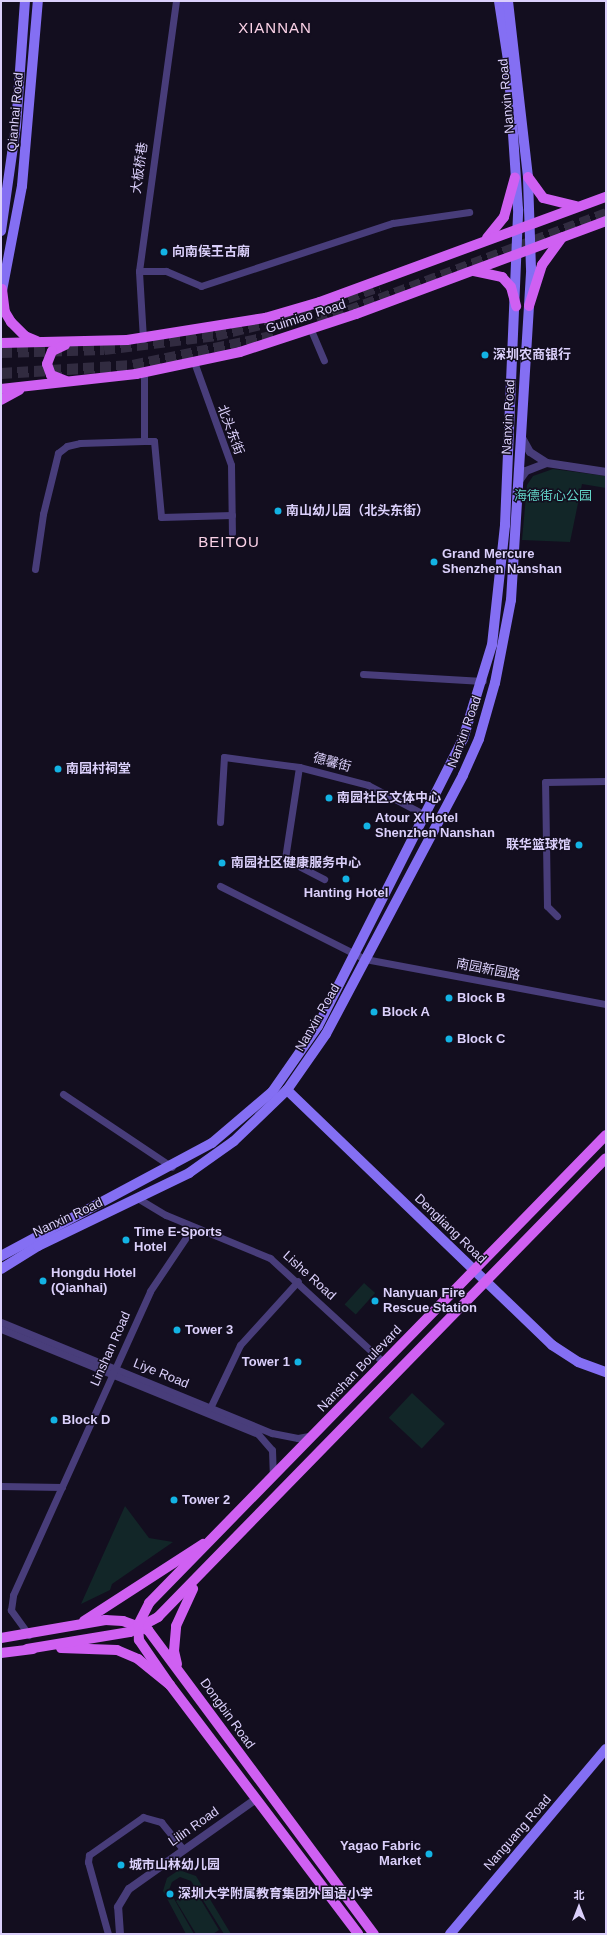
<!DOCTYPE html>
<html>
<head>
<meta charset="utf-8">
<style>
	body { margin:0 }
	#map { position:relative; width:607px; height:1935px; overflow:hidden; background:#130e1f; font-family:Helvetica,"Noto Sans SC",sans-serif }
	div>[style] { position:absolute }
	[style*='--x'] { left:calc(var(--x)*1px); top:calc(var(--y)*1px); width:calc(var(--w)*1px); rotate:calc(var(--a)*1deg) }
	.green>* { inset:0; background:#122628; transform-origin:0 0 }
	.trunk-tunnel>* { height:11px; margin-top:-5.5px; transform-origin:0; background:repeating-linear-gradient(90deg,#312b40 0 11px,transparent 0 16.5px) }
	.minor>* { height:7px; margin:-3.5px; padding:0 3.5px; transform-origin:3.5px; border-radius:3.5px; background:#483d7a }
	.tertiary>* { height:8px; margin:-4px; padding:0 4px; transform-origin:4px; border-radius:4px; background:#483d7a }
	.secondary>* { height:10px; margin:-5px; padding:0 5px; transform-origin:5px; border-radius:5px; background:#846ff3 }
	.primary>* { height:10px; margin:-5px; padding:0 5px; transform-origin:5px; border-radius:5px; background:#cf60f2 }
	.dots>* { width:11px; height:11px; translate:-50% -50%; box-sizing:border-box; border:2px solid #130e1f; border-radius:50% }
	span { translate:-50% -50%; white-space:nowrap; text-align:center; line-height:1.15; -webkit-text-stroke:3px #130e1f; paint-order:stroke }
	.street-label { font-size:13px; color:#dbd0fb }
	.poi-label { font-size:13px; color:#dbd0fb; font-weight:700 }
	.left { translate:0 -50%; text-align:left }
	.right { translate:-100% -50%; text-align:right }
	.park-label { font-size:13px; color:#63d5c8 }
	.quarter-label { font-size:15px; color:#fbd2e7; letter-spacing:1px }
	.frame { position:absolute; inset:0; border:2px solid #dbd0fb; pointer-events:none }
	.north { position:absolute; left:559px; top:1887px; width:40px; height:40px; -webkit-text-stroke:3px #130e1f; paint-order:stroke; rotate:0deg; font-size:11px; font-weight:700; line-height:16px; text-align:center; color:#dbd0fb }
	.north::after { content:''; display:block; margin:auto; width:14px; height:18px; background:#dbd0fb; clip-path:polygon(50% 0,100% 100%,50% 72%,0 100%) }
</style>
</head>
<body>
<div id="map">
	<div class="green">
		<div style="clip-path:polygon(553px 469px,606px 476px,606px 488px,582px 484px,570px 542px,522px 540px,527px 485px,533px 476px)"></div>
		<div style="left:364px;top:1283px;width:15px;height:29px;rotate:42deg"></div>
		<div style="left:412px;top:1393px;width:45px;height:34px;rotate:43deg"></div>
		<div style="clip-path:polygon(125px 1506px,149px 1538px,173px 1542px,112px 1584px,110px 1590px,81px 1604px)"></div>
		<div style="clip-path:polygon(179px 1870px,196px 1876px,231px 1934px,224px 1934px,191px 1881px,180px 1877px,172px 1882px,169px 1890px,194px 1934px,186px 1934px,163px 1891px,167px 1878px)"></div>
		<div style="clip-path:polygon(195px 1890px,219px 1930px,213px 1934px,196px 1934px,176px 1901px)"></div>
	</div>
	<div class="trunk-tunnel">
		<div style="--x:318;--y:322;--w:308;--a:-20.7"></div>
		<div style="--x:1;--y:352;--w:103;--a:-1.7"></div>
		<div style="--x:104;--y:349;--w:113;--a:-7.1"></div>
		<div style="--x:216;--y:335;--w:88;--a:-13.9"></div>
		<div style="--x:301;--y:314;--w:83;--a:-19.7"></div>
		<div style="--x:1;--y:373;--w:132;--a:-3.5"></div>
		<div style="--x:133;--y:365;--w:147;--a:-11.8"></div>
	</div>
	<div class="minor">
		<div style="--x:139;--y:271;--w:27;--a:0"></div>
		<div style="--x:166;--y:271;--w:38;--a:23"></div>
		<div style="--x:201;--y:286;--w:202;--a:-18.2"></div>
		<div style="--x:393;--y:223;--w:77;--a:-8.2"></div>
		<div style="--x:311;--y:330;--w:33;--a:67"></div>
		<div style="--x:143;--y:339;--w:68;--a:-93.4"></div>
		<div style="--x:139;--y:271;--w:273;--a:-82.2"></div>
		<div style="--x:194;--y:362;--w:109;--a:70.2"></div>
		<div style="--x:231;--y:465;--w:68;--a:89.2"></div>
		<div style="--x:144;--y:372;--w:69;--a:90"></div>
		<div style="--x:144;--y:441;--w:10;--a:0"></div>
		<div style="--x:154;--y:441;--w:76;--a:84.7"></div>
		<div style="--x:161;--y:517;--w:71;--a:-1.6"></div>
		<div style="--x:35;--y:569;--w:56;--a:-81.7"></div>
		<div style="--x:43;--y:514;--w:63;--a:-76.2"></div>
		<div style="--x:58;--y:453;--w:11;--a:-38"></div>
		<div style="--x:67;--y:446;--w:13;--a:-13"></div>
		<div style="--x:80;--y:443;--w:64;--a:-1.8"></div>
		<div style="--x:363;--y:674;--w:120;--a:3.3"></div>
		<div style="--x:299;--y:767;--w:93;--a:98.7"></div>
		<div style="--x:285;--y:859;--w:44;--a:27.1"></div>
		<div style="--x:220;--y:822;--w:65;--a:-86.5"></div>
		<div style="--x:224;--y:757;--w:76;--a:7.6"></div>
		<div style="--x:299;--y:767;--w:71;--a:14.6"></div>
		<div style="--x:368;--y:785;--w:67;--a:27.7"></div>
		<div style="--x:220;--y:886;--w:162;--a:26.7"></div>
		<div style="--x:365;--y:959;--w:245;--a:10.6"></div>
		<div style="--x:557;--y:916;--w:14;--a:-135"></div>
		<div style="--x:547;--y:906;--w:124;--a:-90.9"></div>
		<div style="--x:545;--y:782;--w:61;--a:-0.9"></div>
		<div style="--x:63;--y:1094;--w:131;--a:33.8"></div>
		<div style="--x:139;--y:1199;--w:31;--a:31"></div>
		<div style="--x:166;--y:1215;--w:113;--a:22.5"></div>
		<div style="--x:270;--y:1258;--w:155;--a:42.6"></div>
		<div style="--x:1;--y:1322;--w:293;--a:22.3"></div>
		<div style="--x:272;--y:1433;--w:26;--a:11"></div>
		<div style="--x:298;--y:1438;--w:15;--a:-11"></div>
		<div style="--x:1;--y:1329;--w:278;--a:22.2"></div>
		<div style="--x:258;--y:1434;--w:21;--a:49"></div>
		<div style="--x:272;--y:1450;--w:26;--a:88"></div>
		<div style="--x:210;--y:1408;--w:70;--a:-64.5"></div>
		<div style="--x:240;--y:1345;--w:86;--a:-47.8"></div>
		<div style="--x:1;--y:1486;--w:61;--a:0.9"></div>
		<div style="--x:29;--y:1635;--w:31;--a:-126"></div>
		<div style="--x:11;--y:1610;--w:15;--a:-82"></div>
		<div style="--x:13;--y:1595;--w:333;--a:-65.7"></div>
		<div style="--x:150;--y:1291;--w:77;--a:-56.1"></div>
		<div style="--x:108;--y:1934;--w:75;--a:-105.5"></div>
		<div style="--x:88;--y:1862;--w:7;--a:-82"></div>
		<div style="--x:89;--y:1855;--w:66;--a:-35.1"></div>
		<div style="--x:143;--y:1817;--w:19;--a:16"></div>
		<div style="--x:161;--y:1822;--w:35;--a:51"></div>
	</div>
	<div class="tertiary">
		<div style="--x:521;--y:436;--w:18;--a:61"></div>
		<div style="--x:530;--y:452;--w:20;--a:33"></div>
		<div style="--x:547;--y:463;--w:60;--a:8.7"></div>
		<div style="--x:519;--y:481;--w:12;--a:-55"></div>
		<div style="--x:526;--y:471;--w:22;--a:-21"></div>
		<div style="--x:120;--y:1934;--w:27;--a:-94"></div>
		<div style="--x:118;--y:1907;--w:21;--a:-59"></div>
		<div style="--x:129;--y:1889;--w:156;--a:-35.3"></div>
	</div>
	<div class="secondary">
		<div style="--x:1;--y:231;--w:106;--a:-81.9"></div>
		<div style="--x:16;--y:126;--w:125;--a:-85.9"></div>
		<div style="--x:1;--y:296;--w:112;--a:-79.2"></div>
		<div style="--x:22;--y:186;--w:186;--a:-85.1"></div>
		<div style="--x:287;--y:1090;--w:368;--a:43.9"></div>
		<div style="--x:552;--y:1345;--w:31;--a:33"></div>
		<div style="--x:578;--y:1362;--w:30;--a:20"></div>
		<div style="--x:1;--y:1256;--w:239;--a:-28.2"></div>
		<div style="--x:212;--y:1143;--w:79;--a:-40.4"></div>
		<div style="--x:272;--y:1092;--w:80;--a:-55.1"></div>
		<div style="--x:318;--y:1026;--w:322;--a:-63.2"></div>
		<div style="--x:463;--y:739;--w:98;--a:-72.9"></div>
		<div style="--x:492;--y:645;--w:121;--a:-83.8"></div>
		<div style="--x:505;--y:525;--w:316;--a:-87.6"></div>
		<div style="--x:518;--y:209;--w:149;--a:-93.8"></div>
		<div style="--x:508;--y:60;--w:60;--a:-98.7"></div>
		<div style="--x:1;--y:1269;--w:44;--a:-31.9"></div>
		<div style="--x:38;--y:1246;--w:168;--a:-25.8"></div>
		<div style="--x:189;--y:1173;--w:55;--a:-35.4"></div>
		<div style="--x:234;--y:1141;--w:74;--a:-43.9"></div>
		<div style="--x:287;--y:1090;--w:68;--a:-55.1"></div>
		<div style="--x:326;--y:1034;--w:293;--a:-62.1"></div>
		<div style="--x:463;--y:775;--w:39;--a:-66"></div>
		<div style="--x:479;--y:739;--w:58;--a:-74.1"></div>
		<div style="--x:495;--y:683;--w:85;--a:-79.1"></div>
		<div style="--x:511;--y:600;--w:332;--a:-86.5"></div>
		<div style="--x:531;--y:269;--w:92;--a:-91.9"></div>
		<div style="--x:528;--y:177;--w:177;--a:-96.5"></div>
		<div style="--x:450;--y:1934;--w:242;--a:-49.9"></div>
	</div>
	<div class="primary">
		<div style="--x:528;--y:177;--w:26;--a:54"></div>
		<div style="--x:543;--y:198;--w:34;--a:14"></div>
		<div style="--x:487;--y:238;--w:27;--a:-51"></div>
		<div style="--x:504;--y:217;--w:41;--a:-74.6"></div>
		<div style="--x:474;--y:271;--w:29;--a:12"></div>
		<div style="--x:502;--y:277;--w:13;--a:48"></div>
		<div style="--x:511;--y:287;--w:20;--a:75"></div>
		<div style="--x:2;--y:289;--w:23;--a:83"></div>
		<div style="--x:5;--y:312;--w:12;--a:59"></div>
		<div style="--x:11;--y:322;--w:20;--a:45"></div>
		<div style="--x:25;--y:336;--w:13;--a:23"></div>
		<div style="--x:529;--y:306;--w:43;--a:-72.4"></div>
		<div style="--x:542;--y:265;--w:34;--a:-54"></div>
		<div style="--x:1;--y:343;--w:126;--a:-1.4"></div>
		<div style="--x:127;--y:340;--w:140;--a:-9.1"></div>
		<div style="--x:265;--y:318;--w:57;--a:-16.2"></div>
		<div style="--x:320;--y:302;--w:305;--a:-20.2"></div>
		<div style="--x:65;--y:345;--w:14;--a:155"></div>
		<div style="--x:52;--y:351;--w:14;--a:111"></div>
		<div style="--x:47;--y:364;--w:12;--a:70"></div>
		<div style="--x:51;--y:375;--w:16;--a:22"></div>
		<div style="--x:1;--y:389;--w:136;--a:-6.3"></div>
		<div style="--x:136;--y:374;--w:106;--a:-11.9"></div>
		<div style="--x:240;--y:352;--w:122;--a:-18.1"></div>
		<div style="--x:356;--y:314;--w:267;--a:-20.4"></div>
		<div style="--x:1;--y:400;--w:21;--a:-29"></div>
		<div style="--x:84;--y:1621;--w:142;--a:-32.9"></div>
		<div style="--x:1;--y:1638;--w:106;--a:-9.8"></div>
		<div style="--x:105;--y:1620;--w:18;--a:3"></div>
		<div style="--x:123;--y:1621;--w:27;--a:20"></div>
		<div style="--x:148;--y:1630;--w:379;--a:53.4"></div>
		<div style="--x:61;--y:1648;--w:56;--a:2"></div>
		<div style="--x:117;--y:1650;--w:23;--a:23"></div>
		<div style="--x:138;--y:1659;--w:41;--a:39.1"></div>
		<div style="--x:170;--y:1685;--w:312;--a:52.9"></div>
		<div style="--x:27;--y:1649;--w:104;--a:-9.4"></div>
		<div style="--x:130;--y:1632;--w:32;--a:-28"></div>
		<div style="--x:158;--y:1617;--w:641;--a:-45.69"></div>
		<div style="--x:1;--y:1653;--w:32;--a:-7"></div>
		<div style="--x:177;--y:1664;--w:13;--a:-103"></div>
		<div style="--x:174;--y:1651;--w:25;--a:-85"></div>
		<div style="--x:176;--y:1626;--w:41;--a:-65.3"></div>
		<div style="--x:170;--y:1685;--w:55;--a:-124.6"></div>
		<div style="--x:139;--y:1640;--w:15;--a:-94"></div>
		<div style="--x:138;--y:1625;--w:25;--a:-63"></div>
		<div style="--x:149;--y:1603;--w:654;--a:-45.68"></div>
	</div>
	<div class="dots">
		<div style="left:164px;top:252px;background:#13b3e4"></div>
		<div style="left:485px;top:355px;background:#13b3e4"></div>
		<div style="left:278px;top:511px;background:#13b3e4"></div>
		<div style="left:434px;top:562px;background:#13b3e4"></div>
		<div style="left:58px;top:769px;background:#13b3e4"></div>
		<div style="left:329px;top:798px;background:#13b3e4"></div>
		<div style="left:367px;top:826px;background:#13b3e4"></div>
		<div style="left:579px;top:845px;background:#13b3e4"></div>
		<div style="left:222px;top:863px;background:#13b3e4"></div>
		<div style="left:346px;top:879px;background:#13b3e4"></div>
		<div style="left:449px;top:998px;background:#13b3e4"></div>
		<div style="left:374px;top:1012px;background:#13b3e4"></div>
		<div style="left:449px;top:1039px;background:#13b3e4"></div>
		<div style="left:126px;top:1240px;background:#13b3e4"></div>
		<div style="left:43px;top:1281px;background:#13b3e4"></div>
		<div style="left:375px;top:1301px;background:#13b3e4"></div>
		<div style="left:177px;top:1330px;background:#13b3e4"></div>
		<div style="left:298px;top:1362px;background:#13b3e4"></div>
		<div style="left:54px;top:1420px;background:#13b3e4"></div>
		<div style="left:174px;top:1500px;background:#13b3e4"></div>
		<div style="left:429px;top:1854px;background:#13b3e4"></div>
		<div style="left:121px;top:1865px;background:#13b3e4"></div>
		<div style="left:170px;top:1894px;background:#13b3e4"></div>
	</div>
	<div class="street-label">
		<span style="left:507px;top:96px;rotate:-95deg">Nanxin Road</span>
		<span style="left:16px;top:112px;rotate:-85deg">Qianhai Road</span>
		<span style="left:140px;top:168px;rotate:-82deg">大板桥巷</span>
		<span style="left:306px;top:317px;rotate:-18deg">Guimiao Road</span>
		<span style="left:509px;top:417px;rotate:-87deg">Nanxin Road</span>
		<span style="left:230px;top:430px;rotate:69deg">北头东街</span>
		<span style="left:465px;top:732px;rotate:-70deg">Nanxin Road</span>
		<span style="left:332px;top:763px;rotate:15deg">德馨街</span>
		<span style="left:488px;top:970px;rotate:11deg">南园新园路</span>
		<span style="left:318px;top:1018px;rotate:-60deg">Nanxin Road</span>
		<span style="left:68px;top:1218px;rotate:-25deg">Nanxin Road</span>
		<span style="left:450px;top:1229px;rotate:44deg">Dengliang Road</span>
		<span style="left:309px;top:1276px;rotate:42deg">Lishe Road</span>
		<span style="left:111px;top:1349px;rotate:-66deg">Linshan Road</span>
		<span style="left:360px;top:1369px;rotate:-46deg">Nanshan Boulevard</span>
		<span style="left:161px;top:1374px;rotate:22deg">Liye Road</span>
		<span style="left:227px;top:1714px;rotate:54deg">Dongbin Road</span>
		<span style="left:194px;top:1827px;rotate:-35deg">Lilin Road</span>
		<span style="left:518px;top:1833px;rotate:-49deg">Nanguang Road</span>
	</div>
	<div class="poi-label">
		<span class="left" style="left:172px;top:252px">向南侯王古廟</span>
		<span class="left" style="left:493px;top:355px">深圳农商银行</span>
		<span class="left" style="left:286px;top:511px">南山幼儿园（北头东街）</span>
		<span class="left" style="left:442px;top:562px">Grand Mercure<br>Shenzhen Nanshan</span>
		<span class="left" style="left:66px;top:769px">南园村祠堂</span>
		<span class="left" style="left:337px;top:798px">南园社区文体中心</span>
		<span class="left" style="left:375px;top:826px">Atour X Hotel<br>Shenzhen Nanshan</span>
		<span class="right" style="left:571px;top:845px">联华篮球馆</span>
		<span class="left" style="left:231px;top:863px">南园社区健康服务中心</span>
		<span style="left:346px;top:893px">Hanting Hotel</span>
		<span class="left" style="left:457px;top:998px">Block B</span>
		<span class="left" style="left:382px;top:1012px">Block A</span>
		<span class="left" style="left:457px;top:1039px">Block C</span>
		<span class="left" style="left:134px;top:1240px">Time E-Sports<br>Hotel</span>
		<span class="left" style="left:51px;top:1281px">Hongdu Hotel<br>(Qianhai)</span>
		<span class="left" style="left:383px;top:1301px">Nanyuan Fire<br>Rescue Station</span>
		<span class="left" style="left:185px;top:1330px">Tower 3</span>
		<span class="right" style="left:290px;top:1362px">Tower 1</span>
		<span class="left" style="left:62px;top:1420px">Block D</span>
		<span class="left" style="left:182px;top:1500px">Tower 2</span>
		<span class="right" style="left:421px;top:1854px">Yagao Fabric<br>Market</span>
		<span class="left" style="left:129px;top:1865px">城市山林幼儿园</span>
		<span class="left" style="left:178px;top:1894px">深圳大学附属教育集团外国语小学</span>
	</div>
	<div class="park-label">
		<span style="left:553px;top:496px">海德街心公园</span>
	</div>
	<div class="quarter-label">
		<span style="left:275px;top:28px">XIANNAN</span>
		<span style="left:229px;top:542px">BEITOU</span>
	</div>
	<div class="frame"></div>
	<div class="north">北</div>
</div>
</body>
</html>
